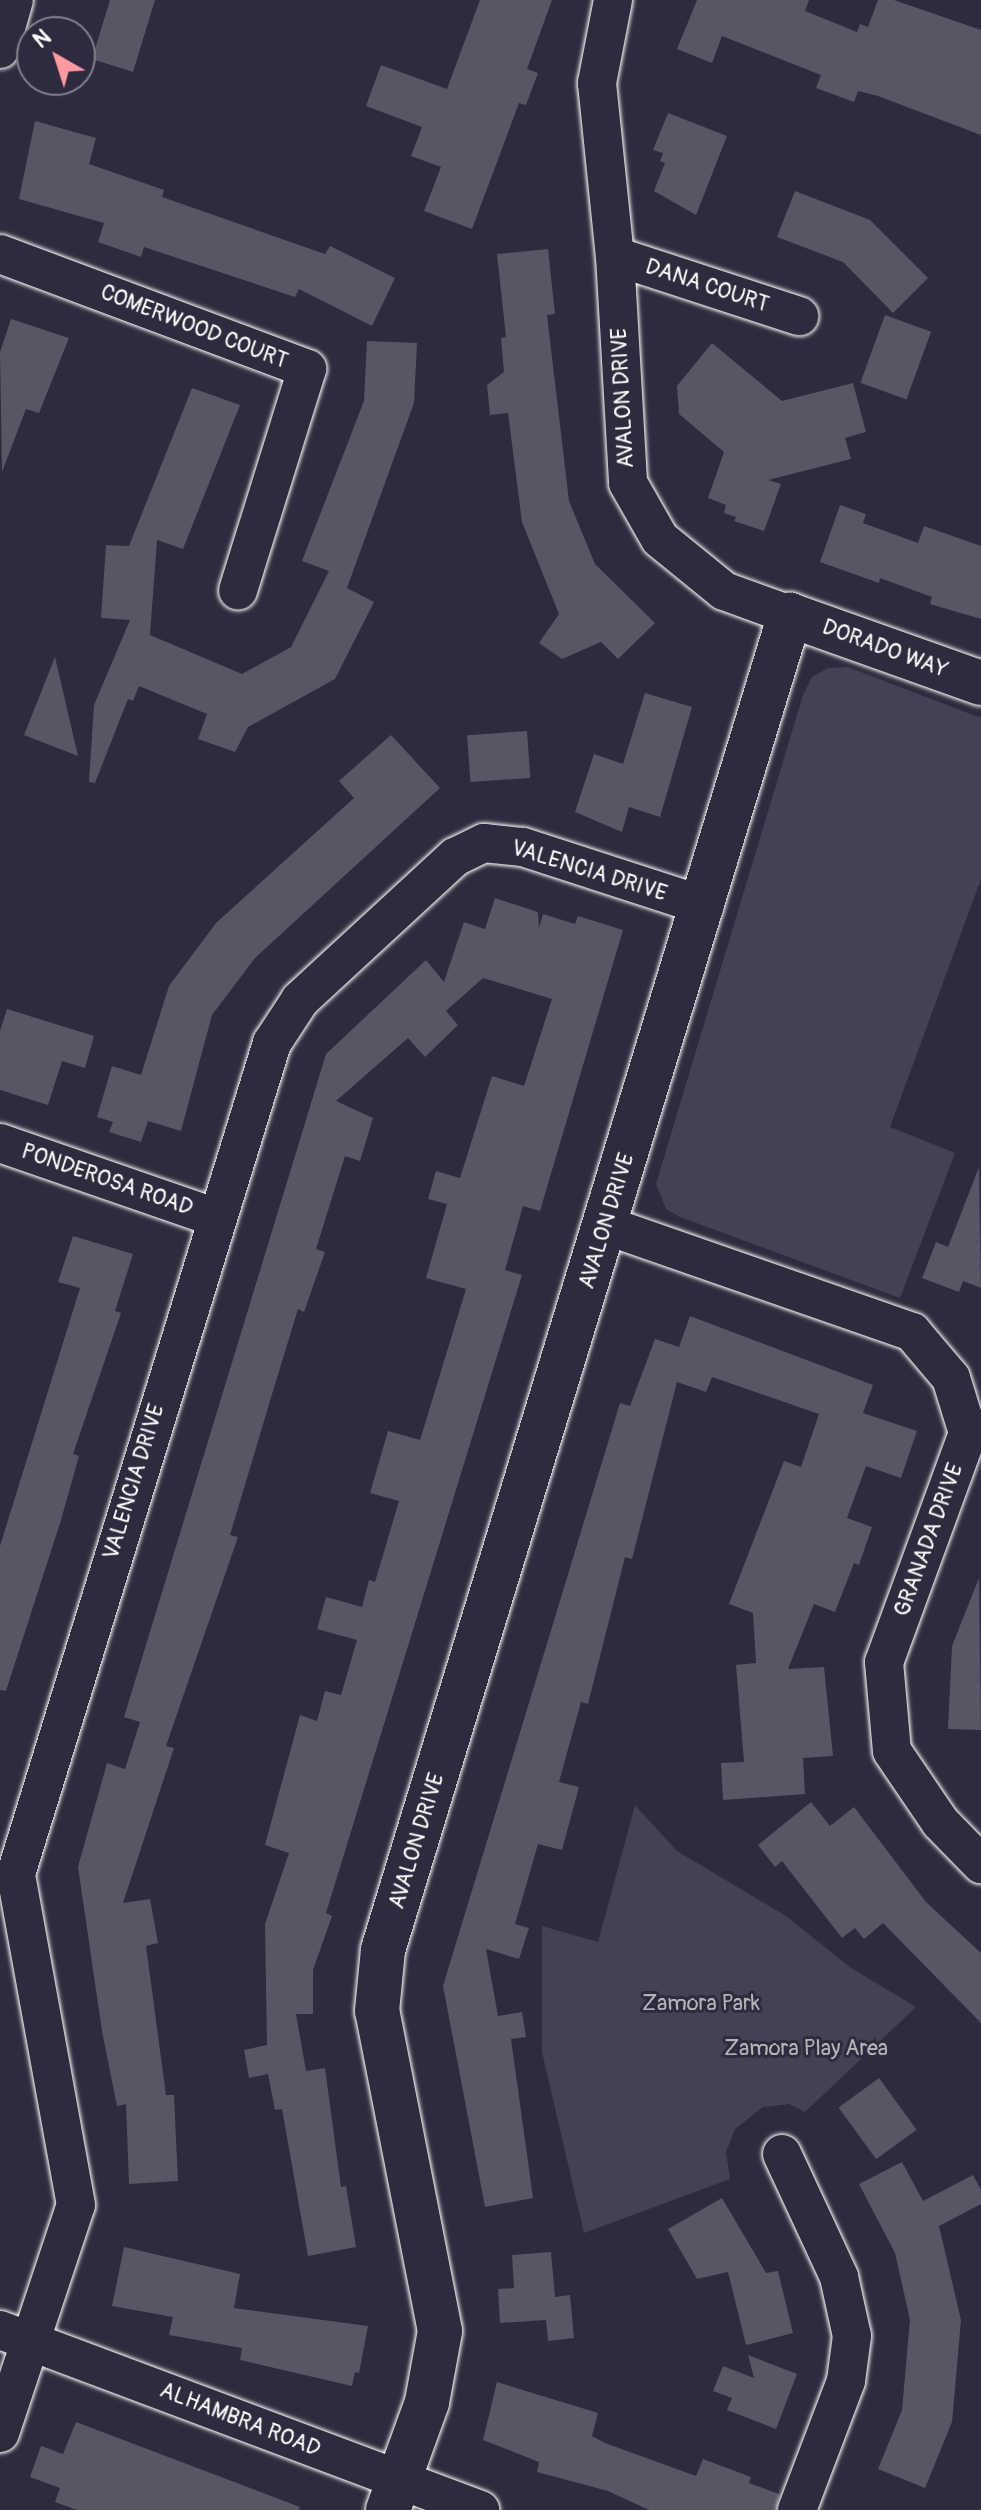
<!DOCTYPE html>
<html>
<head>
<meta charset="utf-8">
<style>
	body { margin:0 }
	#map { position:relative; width:981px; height:2510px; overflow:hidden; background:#2f2a3d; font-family:Pangolin,sans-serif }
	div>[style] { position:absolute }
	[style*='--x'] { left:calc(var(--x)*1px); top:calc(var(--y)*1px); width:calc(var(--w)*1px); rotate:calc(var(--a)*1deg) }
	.green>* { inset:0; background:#464152 }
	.building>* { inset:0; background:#595564; transform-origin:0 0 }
	.roads { filter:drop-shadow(0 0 2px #fff) drop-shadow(0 0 2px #fff) }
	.street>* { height:38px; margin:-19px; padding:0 19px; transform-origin:19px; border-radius:19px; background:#2f2a3d }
	.secondary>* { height:44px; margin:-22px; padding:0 22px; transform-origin:22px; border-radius:22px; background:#2f2a3d }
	span { translate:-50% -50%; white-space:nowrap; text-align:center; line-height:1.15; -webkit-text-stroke:6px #2f2a3d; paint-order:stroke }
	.street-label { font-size:22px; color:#fff }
	.park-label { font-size:22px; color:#b5b3ba }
	.north { position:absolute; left:16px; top:16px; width:80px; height:80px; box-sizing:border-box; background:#2f2a3d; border:2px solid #827f8b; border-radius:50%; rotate:321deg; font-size:22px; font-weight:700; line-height:32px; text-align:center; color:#fff }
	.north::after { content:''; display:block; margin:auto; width:28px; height:36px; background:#ff9aa2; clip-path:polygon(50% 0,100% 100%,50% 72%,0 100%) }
</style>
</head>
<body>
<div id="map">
	<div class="green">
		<div style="clip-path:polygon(848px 667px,981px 718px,981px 879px,890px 1127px,955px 1153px,900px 1298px,680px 1217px,666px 1209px,656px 1184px,803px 695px,812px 677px,828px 668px)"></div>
		<div style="clip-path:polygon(635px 1805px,677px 1851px,786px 1916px,851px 1968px,916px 2007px,805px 2112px,789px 2104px,763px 2107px,735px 2129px,726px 2152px,730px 2179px,584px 2233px,542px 2052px,542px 1926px,598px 1942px)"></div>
	</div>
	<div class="building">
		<div style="clip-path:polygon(110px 0,155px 0,133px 72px,92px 59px)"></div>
		<div style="clip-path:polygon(480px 0,552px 0,527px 69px,538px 73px,526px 105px,519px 103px,472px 229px,424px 211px,441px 167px,411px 156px,422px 127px,366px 106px,381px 65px,447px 89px)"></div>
		<div style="clip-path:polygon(697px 0,809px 0,805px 11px,857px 32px,860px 24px,868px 27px,878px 0,894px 0,981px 30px,981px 135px,878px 96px,858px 91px,854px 102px,816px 88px,821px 75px,722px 36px,712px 63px,677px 49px)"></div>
		<div style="clip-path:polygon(668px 113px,727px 136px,696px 215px,654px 191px,665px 163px,660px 161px,663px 153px,653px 150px)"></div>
		<div style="clip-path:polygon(35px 121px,96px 138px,89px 164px,164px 190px,162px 197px,325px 254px,330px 246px,395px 278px,372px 326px,299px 289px,295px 297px,144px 247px,141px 257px,98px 242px,104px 223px,19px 199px)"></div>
		<div style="clip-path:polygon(795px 191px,870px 220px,928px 278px,893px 313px,843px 262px,777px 237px)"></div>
		<div style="clip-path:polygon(548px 249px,555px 314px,547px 315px,569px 501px,595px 564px,655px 623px,618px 659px,601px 642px,562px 659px,539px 643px,559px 614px,522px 522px,508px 413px,490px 415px,487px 385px,504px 372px,501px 338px,506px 337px,497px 254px)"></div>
		<div style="left:885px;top:315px;width:49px;height:72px;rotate:20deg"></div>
		<div style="clip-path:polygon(11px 319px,69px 338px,39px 413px,26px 409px,2px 472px,0 352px)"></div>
		<div style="clip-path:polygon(367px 341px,417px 343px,414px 403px,347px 588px,374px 602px,335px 679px,248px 727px,235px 752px,198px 739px,207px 714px,139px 686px,133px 701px,128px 699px,95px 783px,89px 782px,94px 705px,130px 620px,101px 618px,106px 545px,129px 546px,192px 388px,240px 405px,183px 549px,157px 540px,150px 635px,242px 674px,291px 647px,329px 571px,302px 561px,364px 401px)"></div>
		<div style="clip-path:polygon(712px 343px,782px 401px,853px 383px,866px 432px,845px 438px,851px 459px,768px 480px,781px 484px,764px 531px,734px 521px,736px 517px,724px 513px,726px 505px,708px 498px,724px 452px,679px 414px,677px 386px)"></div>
		<div style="clip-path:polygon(840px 505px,866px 514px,863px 523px,918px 543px,924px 526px,981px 546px,981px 619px,930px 604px,932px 597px,880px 578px,879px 583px,820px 562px)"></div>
		<div style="clip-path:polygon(55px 657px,78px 756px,24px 735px)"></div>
		<div style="clip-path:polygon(645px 693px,692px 707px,660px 817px,629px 807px,622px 832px,575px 812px,594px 754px,623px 764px)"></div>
		<div style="left:527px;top:731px;width:47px;height:60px;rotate:86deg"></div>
		<div style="clip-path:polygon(391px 735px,440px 788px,255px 958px,212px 1015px,181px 1131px,148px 1121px,141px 1142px,109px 1132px,113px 1122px,97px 1117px,112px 1066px,141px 1075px,169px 986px,216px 923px,354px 798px,339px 781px)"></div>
		<div style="clip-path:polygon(495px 898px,538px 912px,539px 928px,543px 914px,575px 924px,578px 916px,623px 930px,540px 1211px,523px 1206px,505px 1270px,522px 1275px,326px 1913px,332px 1916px,313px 1970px,313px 2014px,296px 2014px,306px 2071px,325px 2068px,341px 2187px,346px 2186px,356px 2247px,308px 2256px,282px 2109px,275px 2110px,268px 2074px,249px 2078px,244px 2050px,267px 2045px,265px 1924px,289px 1853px,265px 1845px,300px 1715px,317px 1721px,325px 1691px,341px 1695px,357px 1640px,317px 1629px,326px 1597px,362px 1607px,369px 1580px,375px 1582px,399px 1501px,370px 1493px,388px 1431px,420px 1440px,466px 1289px,426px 1278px,447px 1204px,428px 1199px,436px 1171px,460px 1178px,492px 1076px,524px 1086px,552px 999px,483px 978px,446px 1011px,458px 1025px,425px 1057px,408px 1038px,336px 1101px,373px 1118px,360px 1161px,345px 1156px,316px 1249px,325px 1252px,304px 1312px,298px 1309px,273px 1391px,230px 1535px,238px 1537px,166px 1746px,174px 1748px,123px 1903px,150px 1899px,158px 1943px,146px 1946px,166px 2095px,174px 2095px,178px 2181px,129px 2184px,126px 2104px,117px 2106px,102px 2031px,78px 1867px,107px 1763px,125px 1769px,140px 1722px,124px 1717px,326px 1054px,426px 960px,444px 982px,464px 922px,485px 929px)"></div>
		<div style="clip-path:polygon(7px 1009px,94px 1036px,85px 1068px,62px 1061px,48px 1105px,0 1090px,0 1031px)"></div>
		<div style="clip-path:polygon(979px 1167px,981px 1288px,963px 1281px,959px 1292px,922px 1278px,936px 1242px,948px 1247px)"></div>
		<div style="clip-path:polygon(73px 1236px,133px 1254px,115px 1311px,121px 1313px,73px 1454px,79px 1456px,61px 1520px,6px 1691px,0 1690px,0 1546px,80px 1288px,58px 1282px)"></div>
		<div style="clip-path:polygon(690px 1316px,873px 1385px,863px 1413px,917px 1431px,901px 1478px,866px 1466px,847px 1518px,872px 1527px,859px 1565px,854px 1563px,835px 1612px,814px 1604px,788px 1669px,824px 1667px,833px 1756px,803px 1758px,805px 1794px,723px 1800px,721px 1763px,744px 1762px,736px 1665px,756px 1663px,753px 1613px,729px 1604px,784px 1461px,801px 1467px,819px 1414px,712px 1377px,706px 1392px,677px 1382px,632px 1559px,625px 1557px,588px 1704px,581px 1702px,559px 1782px,579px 1787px,562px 1850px,538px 1844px,515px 1924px,529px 1928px,519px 1959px,486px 1949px,498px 2016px,522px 2012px,526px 2037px,511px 2039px,533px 2198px,485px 2207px,443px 1986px,620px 1403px,630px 1406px,655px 1339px,679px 1347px)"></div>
		<div style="clip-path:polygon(979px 1578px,981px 1730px,948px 1729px,952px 1646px)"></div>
		<div style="clip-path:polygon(811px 1802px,830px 1826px,854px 1807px,926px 1902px,981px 1953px,981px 2023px,883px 1923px,864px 1939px,855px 1928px,842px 1938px,782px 1861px,775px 1867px,758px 1845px)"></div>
		<div style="left:879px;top:2078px;width:64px;height:50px;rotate:54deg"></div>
		<div style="clip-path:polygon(902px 2162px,923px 2201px,973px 2175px,981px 2190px,981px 2204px,939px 2226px,961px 2320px,952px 2422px,925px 2488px,878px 2469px,902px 2410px,910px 2320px,895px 2253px,859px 2184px)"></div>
		<div style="clip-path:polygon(722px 2198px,766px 2273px,778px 2271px,793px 2333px,746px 2345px,728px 2272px,697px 2279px,668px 2229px)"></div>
		<div style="clip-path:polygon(124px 2247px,240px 2274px,234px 2308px,368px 2326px,359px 2373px,355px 2372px,352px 2386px,240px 2360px,242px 2348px,169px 2335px,173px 2317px,112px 2306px)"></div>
		<div style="clip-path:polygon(551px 2252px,555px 2297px,570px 2295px,574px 2338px,548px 2341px,546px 2320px,500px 2323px,498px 2289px,514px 2288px,512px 2255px)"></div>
		<div style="clip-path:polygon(748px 2355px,797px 2374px,776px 2429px,727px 2410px,732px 2398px,713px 2391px,723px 2366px,754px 2378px)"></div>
		<div style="clip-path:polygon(497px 2382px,598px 2413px,592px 2436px,605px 2443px,696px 2476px,703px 2459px,751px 2477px,749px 2483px,779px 2494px,776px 2510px,649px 2510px,608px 2491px,537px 2472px,539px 2462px,483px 2440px)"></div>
		<div style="clip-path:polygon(76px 2422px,300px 2507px,299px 2510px,77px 2510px,55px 2502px,60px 2488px,30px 2477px,41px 2446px,63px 2454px)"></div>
	</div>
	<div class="roads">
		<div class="street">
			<div style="--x:613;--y:0;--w:85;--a:100.9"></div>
			<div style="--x:597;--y:83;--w:174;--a:84.1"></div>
			<div style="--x:615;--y:256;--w:227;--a:86.7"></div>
			<div style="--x:628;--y:483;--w:64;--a:60.3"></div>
			<div style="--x:660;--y:539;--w:82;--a:39.1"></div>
			<div style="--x:724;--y:591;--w:70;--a:20"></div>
			<div style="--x:0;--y:49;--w:51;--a:-74.1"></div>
			<div style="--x:0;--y:254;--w:328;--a:20.5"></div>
			<div style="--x:307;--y:369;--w:232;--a:107.3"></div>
			<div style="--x:615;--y:256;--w:194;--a:18.1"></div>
			<div style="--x:0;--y:1143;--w:226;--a:19.1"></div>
			<div style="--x:605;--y:1225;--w:325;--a:19.2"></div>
			<div style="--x:912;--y:1332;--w:60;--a:49.7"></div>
			<div style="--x:951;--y:1378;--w:58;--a:72.8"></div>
			<div style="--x:968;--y:1433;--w:244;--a:110.1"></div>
			<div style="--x:884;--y:1662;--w:89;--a:84.9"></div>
			<div style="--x:892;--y:1751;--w:86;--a:55.9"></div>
			<div style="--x:940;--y:1822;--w:59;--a:45.7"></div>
			<div style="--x:782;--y:2154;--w:136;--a:65.1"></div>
			<div style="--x:839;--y:2277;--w:60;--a:77.6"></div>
			<div style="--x:852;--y:2336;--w:45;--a:97.6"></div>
			<div style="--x:846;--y:2381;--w:138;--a:110.8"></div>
			<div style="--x:0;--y:2330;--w:513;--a:20.56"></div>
			<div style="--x:0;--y:2433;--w:240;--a:-71.6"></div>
			<div style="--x:76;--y:2205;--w:336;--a:-100.3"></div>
			<div style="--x:16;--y:1874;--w:870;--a:-72.88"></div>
			<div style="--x:272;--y:1043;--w:51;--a:-56.9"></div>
			<div style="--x:300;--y:1000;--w:211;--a:-42.7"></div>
			<div style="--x:455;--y:857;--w:32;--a:-26"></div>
			<div style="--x:484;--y:843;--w:39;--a:6"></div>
			<div style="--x:523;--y:847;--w:191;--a:18"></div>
		</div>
		<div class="secondary">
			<div style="--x:388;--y:2510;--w:115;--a:-70.1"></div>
			<div style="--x:427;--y:2402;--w:72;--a:-79.6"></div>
			<div style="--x:440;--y:2331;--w:326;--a:-101.1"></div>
			<div style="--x:377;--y:2011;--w:61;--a:-84.4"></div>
			<div style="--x:383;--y:1950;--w:1396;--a:-73.05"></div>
			<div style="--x:790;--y:615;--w:203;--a:19.6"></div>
		</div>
	</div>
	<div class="street-label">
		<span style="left:707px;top:286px;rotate:18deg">DANA COURT</span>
		<span style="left:194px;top:327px;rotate:21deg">COMERWOOD COURT</span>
		<span style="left:623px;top:398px;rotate:-93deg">AVALON DRIVE</span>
		<span style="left:885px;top:649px;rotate:20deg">DORADO WAY</span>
		<span style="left:589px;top:871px;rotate:17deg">VALENCIA DRIVE</span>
		<span style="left:107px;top:1180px;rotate:19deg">PONDEROSA ROAD</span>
		<span style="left:607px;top:1221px;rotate:-73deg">AVALON DRIVE</span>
		<span style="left:134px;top:1482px;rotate:-73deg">VALENCIA DRIVE</span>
		<span style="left:929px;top:1540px;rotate:-70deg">GRANADA DRIVE</span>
		<span style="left:417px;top:1841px;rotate:-73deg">AVALON DRIVE</span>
		<span style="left:240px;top:2420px;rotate:21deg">ALHAMBRA ROAD</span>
	</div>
	<div class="park-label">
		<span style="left:701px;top:2004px">Zamora Park</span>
		<span style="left:806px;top:2049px">Zamora Play Area</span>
	</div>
	<div class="north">N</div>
</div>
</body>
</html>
